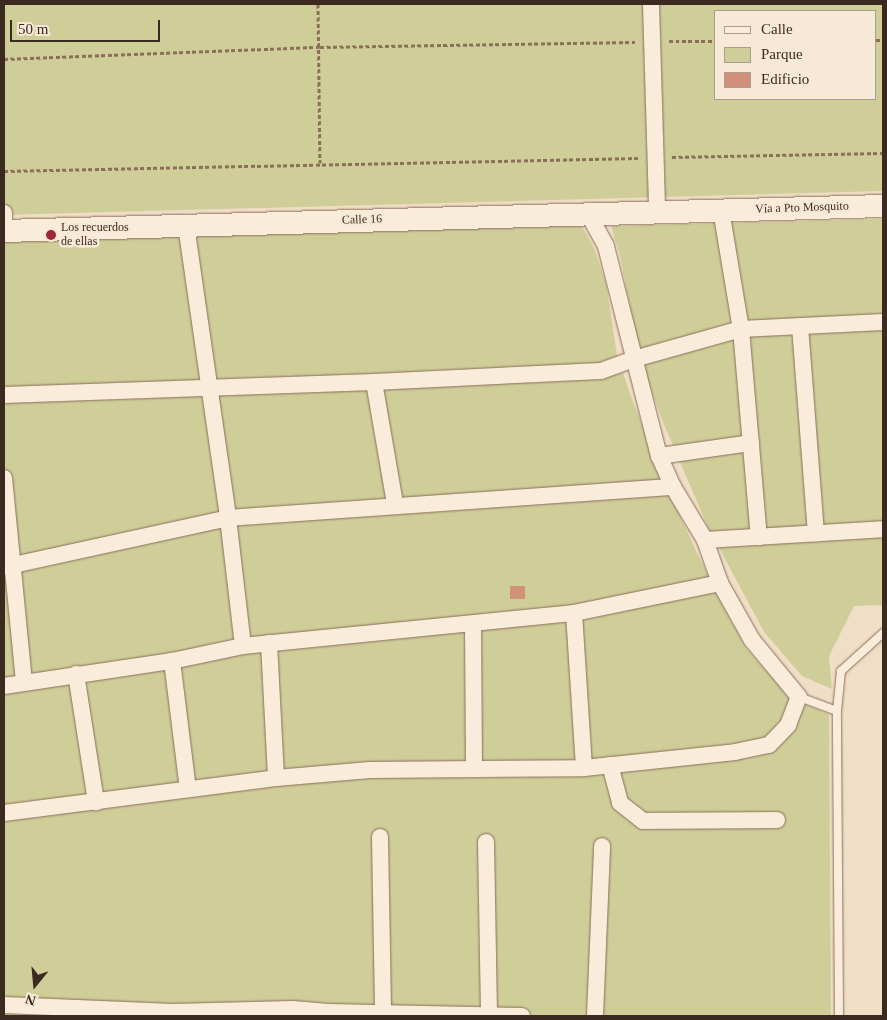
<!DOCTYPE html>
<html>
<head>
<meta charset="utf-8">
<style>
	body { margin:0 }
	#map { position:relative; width:887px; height:1020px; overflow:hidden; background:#f0dec6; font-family:Georgia,serif }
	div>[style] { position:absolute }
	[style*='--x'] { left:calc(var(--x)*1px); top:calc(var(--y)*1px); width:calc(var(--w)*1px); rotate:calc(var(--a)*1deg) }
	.green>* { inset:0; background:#cfce99 }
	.building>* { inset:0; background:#d0927a; transform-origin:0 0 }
	.path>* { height:3px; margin-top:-1.5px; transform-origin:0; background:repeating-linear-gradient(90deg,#8d6e5a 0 4px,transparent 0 6.5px) }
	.roads { filter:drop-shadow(0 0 1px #8d6e5a) drop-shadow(0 0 1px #8d6e5a) }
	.lane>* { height:8px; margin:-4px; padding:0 4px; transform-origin:4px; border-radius:4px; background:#faecda }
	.street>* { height:16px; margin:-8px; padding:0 8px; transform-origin:8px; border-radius:8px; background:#faecda }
	.secondary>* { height:22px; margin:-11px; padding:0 11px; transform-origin:11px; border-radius:11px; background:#faecda }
	.dots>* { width:14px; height:14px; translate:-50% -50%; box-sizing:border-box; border:2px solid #f7e9d6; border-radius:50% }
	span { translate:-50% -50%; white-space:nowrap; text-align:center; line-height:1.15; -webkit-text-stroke:5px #f7e9d6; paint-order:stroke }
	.street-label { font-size:12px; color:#3c291f }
	.poi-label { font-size:12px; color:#3c291f }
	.left { translate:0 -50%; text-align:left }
	.frame { position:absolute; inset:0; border:5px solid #3c291f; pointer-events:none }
	.legend { position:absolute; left:714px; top:10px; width:162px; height:90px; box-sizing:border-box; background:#f7e9d6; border:1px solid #ac9c8d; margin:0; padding:6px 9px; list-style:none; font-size:15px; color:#3c291f }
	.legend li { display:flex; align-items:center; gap:10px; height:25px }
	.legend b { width:25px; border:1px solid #ac9c8d }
	.north { position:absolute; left:10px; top:960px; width:50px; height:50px; -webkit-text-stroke:4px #f7e9d6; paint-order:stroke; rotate:197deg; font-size:14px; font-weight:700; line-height:20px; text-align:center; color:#3c291f }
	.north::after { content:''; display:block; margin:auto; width:18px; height:22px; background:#3c291f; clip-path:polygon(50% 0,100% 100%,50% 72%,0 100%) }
	.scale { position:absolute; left:10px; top:20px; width:150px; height:22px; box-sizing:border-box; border:2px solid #3c291f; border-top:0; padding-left:6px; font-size:15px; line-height:18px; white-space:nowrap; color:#3c291f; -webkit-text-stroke:4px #f7e9d6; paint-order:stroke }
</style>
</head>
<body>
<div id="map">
	<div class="green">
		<div style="clip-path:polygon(evenodd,4px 4px,883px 4px,883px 191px,4px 215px,4px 4px,716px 11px,876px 11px,876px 99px,716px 99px,716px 11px)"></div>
		<div style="clip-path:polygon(883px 219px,883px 605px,854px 606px,829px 656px,832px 689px,802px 676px,764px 632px,707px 525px,662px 420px,640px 358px,620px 256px,611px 226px)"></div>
		<div style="clip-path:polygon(581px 224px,594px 248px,606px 283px,617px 355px,632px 399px,660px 472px,697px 553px,746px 648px,783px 689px,801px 703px,829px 714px,831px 1016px,4px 1016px,4px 239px)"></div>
	</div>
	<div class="building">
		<div style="left:525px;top:586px;width:13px;height:15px;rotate:90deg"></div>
	</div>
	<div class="path">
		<div style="--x:318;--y:4;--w:159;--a:89.3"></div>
		<div style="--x:876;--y:40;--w:7;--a:0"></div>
		<div style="--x:669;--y:41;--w:47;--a:0"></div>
		<div style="--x:4;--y:59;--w:316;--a:-2.2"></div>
		<div style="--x:320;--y:47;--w:315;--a:-0.9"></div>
		<div style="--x:672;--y:157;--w:211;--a:-1.1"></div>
		<div style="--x:4;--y:171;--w:634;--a:-1.17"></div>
	</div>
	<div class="roads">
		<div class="lane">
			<div style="--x:799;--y:697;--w:40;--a:20.2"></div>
			<div style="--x:839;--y:1016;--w:305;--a:-90.4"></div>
			<div style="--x:837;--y:711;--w:40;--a:-84.3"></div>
			<div style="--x:841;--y:671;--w:57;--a:-42.1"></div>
		</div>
		<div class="street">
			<div style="--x:651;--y:4;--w:208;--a:88.3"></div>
			<div style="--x:721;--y:210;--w:121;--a:80.5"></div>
			<div style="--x:741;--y:329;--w:209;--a:85.1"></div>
			<div style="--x:4;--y:213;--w:18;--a:90"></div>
			<div style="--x:186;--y:225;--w:296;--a:81.8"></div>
			<div style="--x:228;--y:518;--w:129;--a:83.3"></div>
			<div style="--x:800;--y:326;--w:208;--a:85.6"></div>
			<div style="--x:374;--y:382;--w:124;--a:80.2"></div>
			<div style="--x:4;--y:395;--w:370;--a:-2"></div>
			<div style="--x:374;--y:382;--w:227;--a:-2.8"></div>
			<div style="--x:601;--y:371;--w:35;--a:-20"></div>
			<div style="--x:634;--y:359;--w:111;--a:-15.7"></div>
			<div style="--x:741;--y:329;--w:142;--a:-2.8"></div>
			<div style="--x:659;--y:456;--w:93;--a:-8"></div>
			<div style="--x:4;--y:478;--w:205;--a:84.4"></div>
			<div style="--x:705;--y:540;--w:178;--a:-3.5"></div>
			<div style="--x:4;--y:567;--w:229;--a:-12.3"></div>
			<div style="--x:228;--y:518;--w:446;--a:-4"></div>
			<div style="--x:574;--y:613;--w:155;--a:86.3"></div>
			<div style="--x:473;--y:624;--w:145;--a:89.6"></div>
			<div style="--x:269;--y:643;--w:135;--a:87"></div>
			<div style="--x:172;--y:661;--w:129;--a:82.9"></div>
			<div style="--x:76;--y:674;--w:130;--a:81.1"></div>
			<div style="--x:4;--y:686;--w:170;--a:-8.5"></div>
			<div style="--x:172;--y:661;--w:73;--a:-11.9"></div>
			<div style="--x:243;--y:646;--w:333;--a:-5.7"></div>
			<div style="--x:574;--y:613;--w:149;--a:-11.6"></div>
			<div style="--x:610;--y:765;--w:39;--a:75"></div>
			<div style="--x:620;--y:803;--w:29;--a:38"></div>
			<div style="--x:643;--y:821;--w:134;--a:-0.4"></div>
			<div style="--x:4;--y:813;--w:274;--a:-7.3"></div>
			<div style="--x:276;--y:778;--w:94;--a:-4.9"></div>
			<div style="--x:370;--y:770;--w:214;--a:-0.5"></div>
			<div style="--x:584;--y:768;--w:152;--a:-6"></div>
			<div style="--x:735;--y:752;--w:35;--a:-12"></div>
			<div style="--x:769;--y:745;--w:28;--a:-46"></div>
			<div style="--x:788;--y:725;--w:30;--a:-69"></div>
			<div style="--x:799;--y:697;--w:74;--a:-129.5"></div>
			<div style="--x:752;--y:640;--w:65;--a:-119.3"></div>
			<div style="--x:720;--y:583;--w:46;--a:-109.2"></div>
			<div style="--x:705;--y:540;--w:62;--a:-121.1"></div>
			<div style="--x:673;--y:487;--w:34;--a:-114"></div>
			<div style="--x:659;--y:456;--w:217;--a:-104.2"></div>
			<div style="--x:606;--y:246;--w:37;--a:-119"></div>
			<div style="--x:380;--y:837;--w:179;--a:89"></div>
			<div style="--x:486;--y:842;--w:174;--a:89"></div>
			<div style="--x:4;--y:1005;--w:169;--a:2.4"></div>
			<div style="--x:173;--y:1012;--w:120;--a:-1.4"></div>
			<div style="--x:293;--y:1009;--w:35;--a:5"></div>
			<div style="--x:328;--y:1012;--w:194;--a:1.2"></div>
			<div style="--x:595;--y:1016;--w:170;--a:-87.6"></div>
		</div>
		<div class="secondary">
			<div style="--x:4;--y:231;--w:879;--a:-1.63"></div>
		</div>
	</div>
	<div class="dots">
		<div style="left:51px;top:235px;background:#9e2839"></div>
	</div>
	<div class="street-label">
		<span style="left:802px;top:208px;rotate:-2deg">Vía a Pto Mosquito</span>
		<span style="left:362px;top:220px;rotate:-2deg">Calle 16</span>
	</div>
	<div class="poi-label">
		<span class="left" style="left:61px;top:235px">Los recuerdos<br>de ellas</span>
	</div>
	<div class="frame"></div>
	<ul class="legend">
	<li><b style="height:6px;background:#faecda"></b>Calle</li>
	<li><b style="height:14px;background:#cfce99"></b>Parque</li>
	<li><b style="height:14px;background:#d0927a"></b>Edificio</li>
	</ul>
	<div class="north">N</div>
	<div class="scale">50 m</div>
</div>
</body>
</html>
